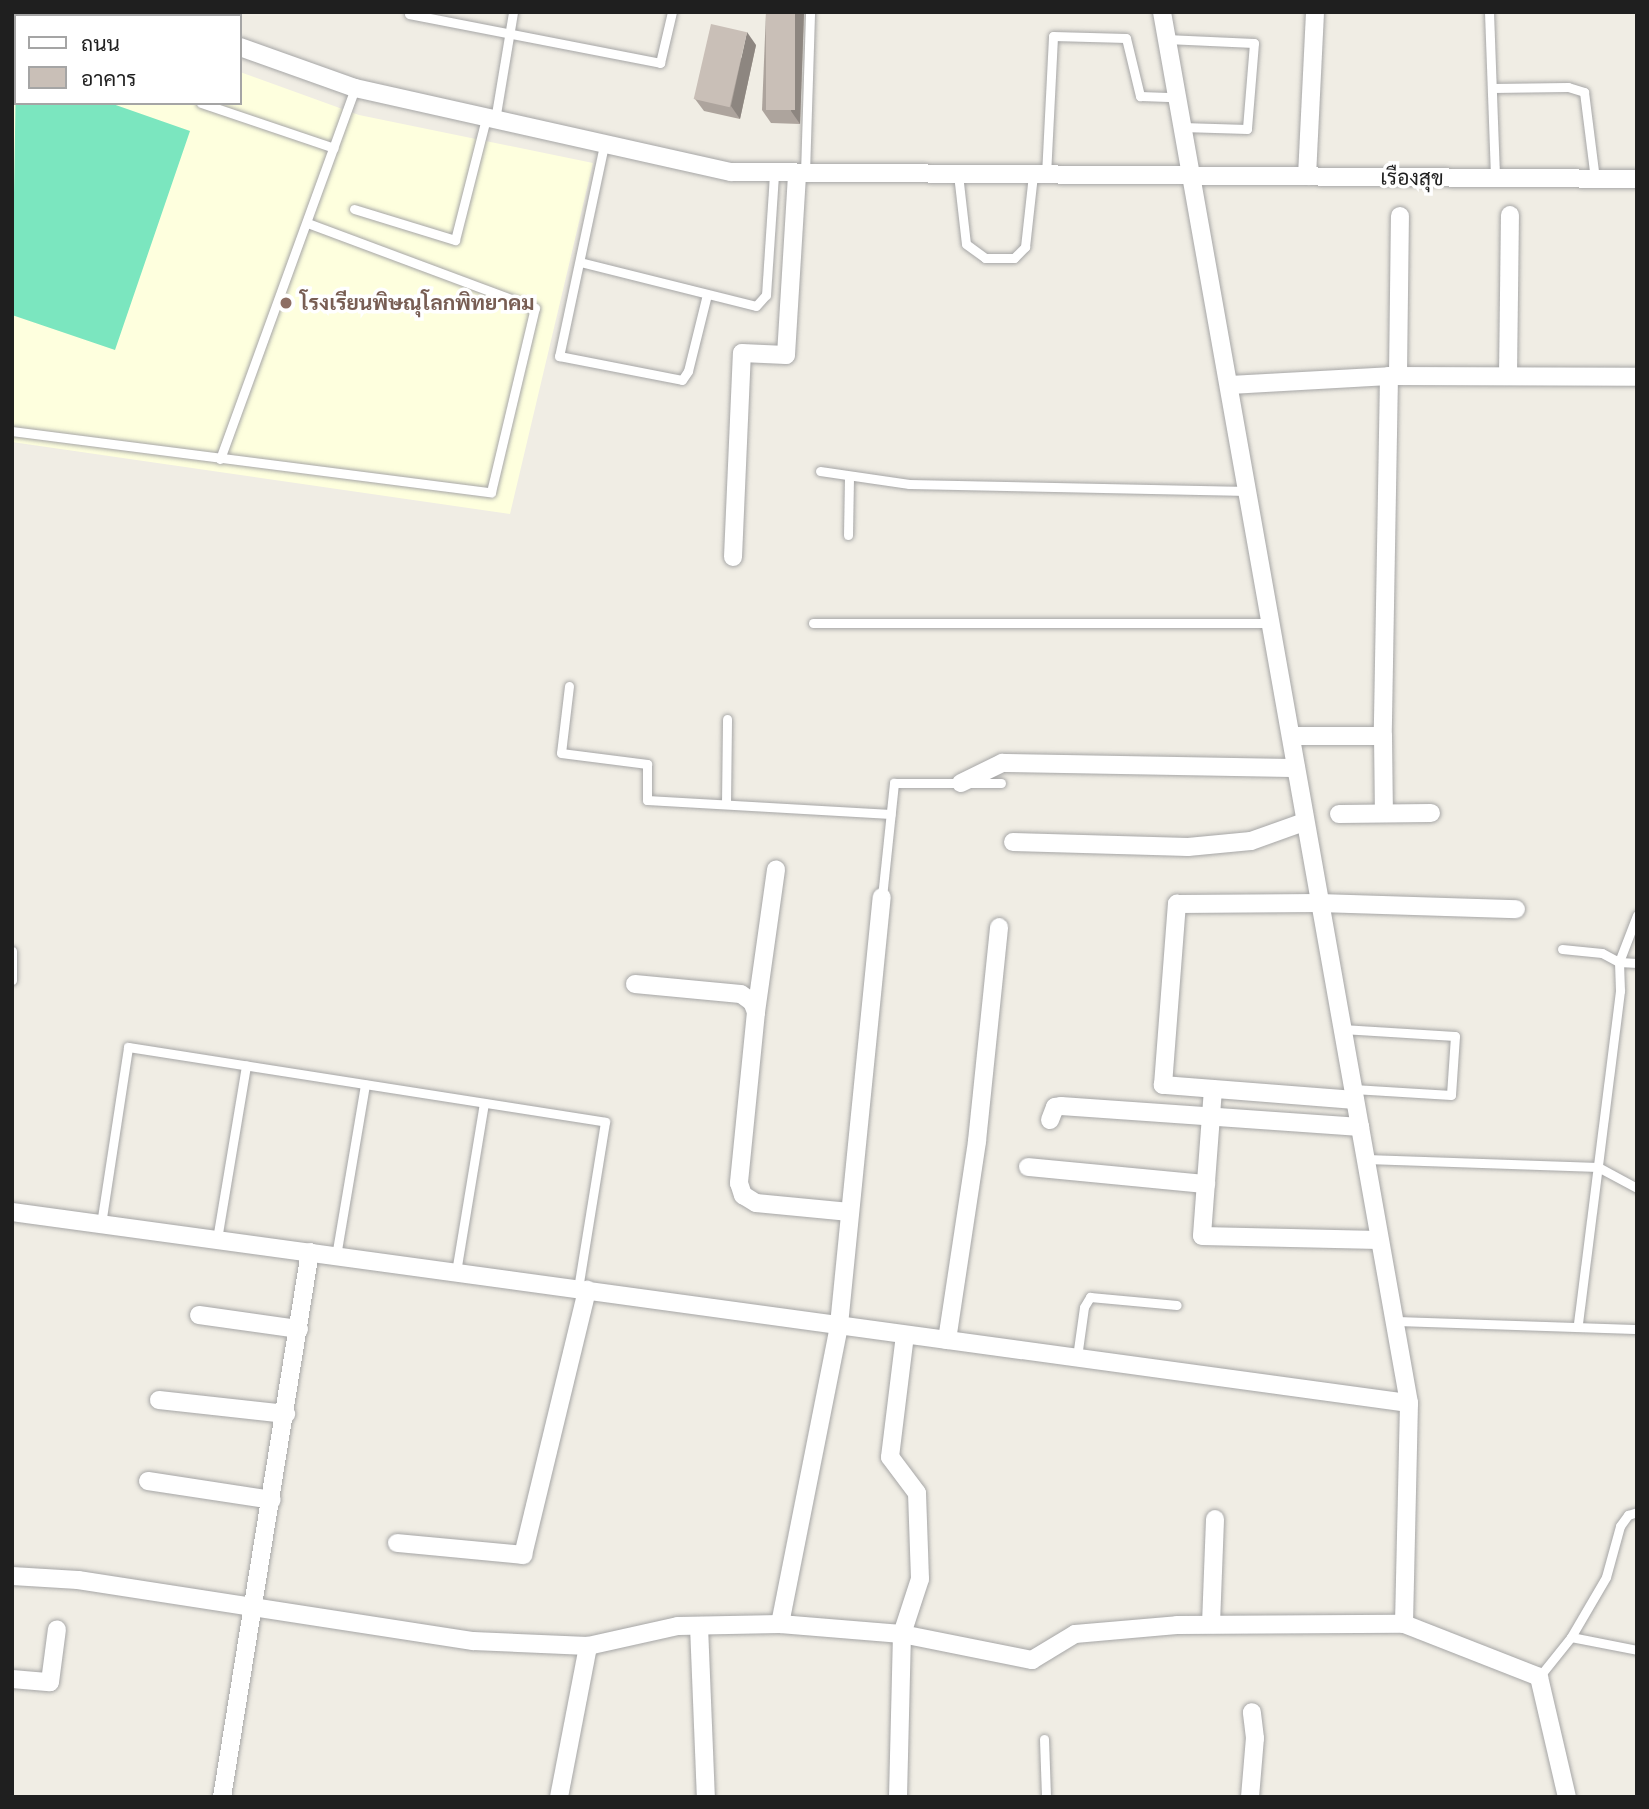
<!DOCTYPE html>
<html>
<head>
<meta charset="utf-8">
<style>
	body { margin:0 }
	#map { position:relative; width:1649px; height:1809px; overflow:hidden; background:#f0ede4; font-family:Montserrat,Sarabun,sans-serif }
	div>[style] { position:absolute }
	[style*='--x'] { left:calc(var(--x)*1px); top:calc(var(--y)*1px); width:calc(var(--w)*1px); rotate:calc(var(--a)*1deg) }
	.education>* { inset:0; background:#feffde }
	.pitch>* { inset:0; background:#7be6bf }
	.roads { filter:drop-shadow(0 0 2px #a6a6a6) drop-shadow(0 0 2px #a6a6a6) }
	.lane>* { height:9px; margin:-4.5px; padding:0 4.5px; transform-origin:4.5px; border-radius:4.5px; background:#fff }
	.street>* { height:18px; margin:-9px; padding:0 9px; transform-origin:9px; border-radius:9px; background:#fff }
	.wall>* { inset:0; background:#ada49d }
	.shaded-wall>* { inset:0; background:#8d8680 }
	.building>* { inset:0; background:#c9bfb7; transform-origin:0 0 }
	.dots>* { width:19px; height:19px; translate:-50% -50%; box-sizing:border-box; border:4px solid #fff; border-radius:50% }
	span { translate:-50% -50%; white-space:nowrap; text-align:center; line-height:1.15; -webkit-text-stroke:7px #fff; paint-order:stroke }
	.street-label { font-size:21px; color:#1f1f1f }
	.education-label { font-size:21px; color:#785e54; font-weight:700 }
	.left { translate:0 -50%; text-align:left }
	.frame { position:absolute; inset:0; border:14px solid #1f1f1f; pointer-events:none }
	.legend { position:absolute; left:14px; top:14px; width:228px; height:91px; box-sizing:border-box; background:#fff; border:2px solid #a5a5a5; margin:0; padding:9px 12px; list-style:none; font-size:21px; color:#1f1f1f }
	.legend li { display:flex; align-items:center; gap:14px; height:35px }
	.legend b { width:35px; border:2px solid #a5a5a5 }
</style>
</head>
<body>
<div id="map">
	<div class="education">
		<div style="clip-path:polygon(12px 12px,84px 16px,16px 16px,16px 103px,240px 103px,240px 72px,359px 115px,593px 163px,510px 514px,12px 442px)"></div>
	</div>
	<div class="pitch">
		<div style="clip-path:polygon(16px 72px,16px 103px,110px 103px,190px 131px,115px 350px,12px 315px)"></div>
	</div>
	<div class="roads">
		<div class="lane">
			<div style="--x:1489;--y:12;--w:167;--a:87.9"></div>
			<div style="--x:409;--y:14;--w:256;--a:11"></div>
			<div style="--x:660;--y:63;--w:52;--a:-76.8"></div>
			<div style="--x:20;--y:16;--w:4;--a:-76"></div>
			<div style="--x:12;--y:39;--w:11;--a:-68"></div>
			<div style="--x:1166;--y:39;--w:88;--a:2.6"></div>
			<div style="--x:1254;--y:43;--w:86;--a:94.7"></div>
			<div style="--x:1247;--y:129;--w:65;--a:-178.2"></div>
			<div style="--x:1492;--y:88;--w:76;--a:-0.8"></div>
			<div style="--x:1568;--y:87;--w:17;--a:17"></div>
			<div style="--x:1584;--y:92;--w:88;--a:82.8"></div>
			<div style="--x:201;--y:103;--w:140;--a:18.7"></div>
			<div style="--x:495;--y:120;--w:109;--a:-80.5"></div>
			<div style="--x:604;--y:145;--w:216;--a:102"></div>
			<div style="--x:559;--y:356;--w:125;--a:11"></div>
			<div style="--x:682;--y:380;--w:11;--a:-56"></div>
			<div style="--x:688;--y:371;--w:79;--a:-76.1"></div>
			<div style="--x:805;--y:173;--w:161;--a:-88.2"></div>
			<div style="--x:958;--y:174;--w:70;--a:83.5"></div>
			<div style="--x:966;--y:244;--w:24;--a:36"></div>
			<div style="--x:985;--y:258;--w:29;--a:0"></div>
			<div style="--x:1014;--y:258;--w:16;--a:-45"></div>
			<div style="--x:1025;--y:247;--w:72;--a:-83.7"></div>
			<div style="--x:1046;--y:175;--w:139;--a:-87.1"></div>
			<div style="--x:1053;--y:36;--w:73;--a:1.6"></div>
			<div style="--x:1126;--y:38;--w:60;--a:76.4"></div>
			<div style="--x:1140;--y:96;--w:35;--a:2"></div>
			<div style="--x:354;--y:209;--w:106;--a:17.1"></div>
			<div style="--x:455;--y:240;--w:126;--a:-75.7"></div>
			<div style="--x:580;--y:262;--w:181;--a:14"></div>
			<div style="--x:756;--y:306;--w:15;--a:-48"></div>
			<div style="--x:766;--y:295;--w:122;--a:-86.2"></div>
			<div style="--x:12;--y:431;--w:483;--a:7.3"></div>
			<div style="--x:491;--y:492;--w:189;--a:-76.6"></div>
			<div style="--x:535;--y:308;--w:242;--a:-159.5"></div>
			<div style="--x:220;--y:459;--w:395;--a:-70"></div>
			<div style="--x:820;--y:471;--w:90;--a:8.3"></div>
			<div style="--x:909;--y:484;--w:339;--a:1.2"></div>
			<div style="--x:848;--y:535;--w:59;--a:-89"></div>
			<div style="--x:813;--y:623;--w:458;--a:0"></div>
			<div style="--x:569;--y:686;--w:67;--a:96.8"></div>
			<div style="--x:561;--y:753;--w:87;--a:7.3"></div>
			<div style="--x:647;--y:764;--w:36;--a:90"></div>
			<div style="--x:647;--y:800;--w:244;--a:3.3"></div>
			<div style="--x:726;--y:804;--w:85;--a:-89.3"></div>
			<div style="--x:882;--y:897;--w:115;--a:-84"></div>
			<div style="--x:894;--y:783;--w:107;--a:0"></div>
			<div style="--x:1637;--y:915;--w:50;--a:111"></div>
			<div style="--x:1619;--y:962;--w:18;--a:3"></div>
			<div style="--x:1562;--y:949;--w:40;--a:5.7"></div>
			<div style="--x:1602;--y:953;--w:19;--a:28"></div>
			<div style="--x:1619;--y:962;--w:29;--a:88"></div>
			<div style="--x:1620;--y:991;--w:337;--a:97.2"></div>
			<div style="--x:12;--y:951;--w:29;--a:90"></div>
			<div style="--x:1342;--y:1029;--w:113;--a:3.5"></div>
			<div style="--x:1455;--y:1036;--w:59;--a:93.9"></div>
			<div style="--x:1451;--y:1095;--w:98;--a:-176.5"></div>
			<div style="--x:1366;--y:1159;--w:232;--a:2"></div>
			<div style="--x:1598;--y:1167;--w:44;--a:28.3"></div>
			<div style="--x:101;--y:1224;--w:179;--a:-81.3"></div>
			<div style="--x:128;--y:1047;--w:483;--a:8.9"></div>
			<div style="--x:605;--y:1122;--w:169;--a:99.2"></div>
			<div style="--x:217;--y:1239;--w:176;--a:-80.5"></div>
			<div style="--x:336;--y:1256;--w:174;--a:-80.4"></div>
			<div style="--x:456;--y:1272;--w:171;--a:-80.6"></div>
			<div style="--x:1394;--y:1321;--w:243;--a:1.9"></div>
			<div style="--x:1077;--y:1357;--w:50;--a:-82"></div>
			<div style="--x:1084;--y:1307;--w:12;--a:-59"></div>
			<div style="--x:1090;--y:1297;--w:87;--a:5.3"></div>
			<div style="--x:1571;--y:1637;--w:67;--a:11.1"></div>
			<div style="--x:1539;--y:1677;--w:51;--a:-51.3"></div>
			<div style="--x:1571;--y:1637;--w:69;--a:-59.7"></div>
			<div style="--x:1606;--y:1577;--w:53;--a:-74.6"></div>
			<div style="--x:1620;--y:1526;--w:14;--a:-54"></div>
			<div style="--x:1628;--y:1515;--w:9;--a:-18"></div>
			<div style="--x:1044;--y:1739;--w:58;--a:88"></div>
		</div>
		<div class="street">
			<div style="--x:144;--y:12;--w:11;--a:22"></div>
			<div style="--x:1162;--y:12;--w:1413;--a:79.93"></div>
			<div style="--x:1409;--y:1403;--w:221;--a:91.3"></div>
			<div style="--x:1404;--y:1624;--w:145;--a:21.4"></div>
			<div style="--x:1539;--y:1677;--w:123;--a:76.9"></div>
			<div style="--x:240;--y:47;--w:122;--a:19.6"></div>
			<div style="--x:355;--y:88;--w:385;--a:12.6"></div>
			<div style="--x:731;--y:172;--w:906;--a:0.44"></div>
			<div style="--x:1307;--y:176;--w:164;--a:-87.2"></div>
			<div style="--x:1398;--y:375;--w:159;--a:-89.3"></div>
			<div style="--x:1389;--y:376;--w:248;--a:0.2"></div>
			<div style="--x:1508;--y:376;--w:161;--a:-89.3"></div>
			<div style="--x:1230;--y:385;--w:159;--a:-3.2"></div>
			<div style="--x:1389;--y:376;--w:360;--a:91"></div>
			<div style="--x:1383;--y:736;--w:92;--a:180"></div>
			<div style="--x:733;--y:557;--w:204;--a:-87.5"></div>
			<div style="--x:742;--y:353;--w:44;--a:2.6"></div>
			<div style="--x:786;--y:355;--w:182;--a:-86.5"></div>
			<div style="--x:1383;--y:736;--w:77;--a:89.3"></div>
			<div style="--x:961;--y:783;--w:46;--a:-26"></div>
			<div style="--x:1002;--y:763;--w:294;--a:1"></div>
			<div style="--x:1339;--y:814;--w:92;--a:-0.6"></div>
			<div style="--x:1013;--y:842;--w:175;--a:1.6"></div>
			<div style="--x:1188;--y:847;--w:63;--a:-5.4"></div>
			<div style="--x:1251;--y:841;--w:56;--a:-19.7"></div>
			<div style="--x:635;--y:984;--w:106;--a:5.4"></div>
			<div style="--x:741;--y:994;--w:14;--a:36"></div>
			<div style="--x:752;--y:1002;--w:11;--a:68"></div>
			<div style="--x:756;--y:1012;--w:172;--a:95.7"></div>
			<div style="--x:739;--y:1183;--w:13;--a:72"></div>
			<div style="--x:743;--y:1195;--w:15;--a:32"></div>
			<div style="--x:756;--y:1203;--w:94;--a:5.5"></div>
			<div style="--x:756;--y:1012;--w:144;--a:-82"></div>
			<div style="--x:1213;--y:1089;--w:147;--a:94.3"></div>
			<div style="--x:1202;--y:1236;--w:177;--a:1.3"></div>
			<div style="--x:1355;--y:1100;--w:193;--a:-175.5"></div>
			<div style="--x:1163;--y:1085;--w:182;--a:-85.6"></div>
			<div style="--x:1177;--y:904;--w:143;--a:-0.4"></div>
			<div style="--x:1320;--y:903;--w:196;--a:1.8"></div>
			<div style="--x:1050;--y:1120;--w:14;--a:-69"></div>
			<div style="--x:1055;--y:1107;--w:6;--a:-9"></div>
			<div style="--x:1061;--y:1106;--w:300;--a:4"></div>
			<div style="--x:1028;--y:1167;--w:179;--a:5.5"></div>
			<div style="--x:12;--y:1212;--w:1410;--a:7.79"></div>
			<div style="--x:199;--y:1315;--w:101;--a:8"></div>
			<div style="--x:947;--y:1340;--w:201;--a:-81.4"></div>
			<div style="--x:977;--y:1141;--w:215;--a:-84.1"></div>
			<div style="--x:159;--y:1400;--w:128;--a:6.3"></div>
			<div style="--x:148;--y:1481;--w:125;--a:8.7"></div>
			<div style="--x:397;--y:1543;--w:127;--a:5.4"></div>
			<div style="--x:523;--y:1555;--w:273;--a:-76.4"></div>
			<div style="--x:12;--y:1576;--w:66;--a:3.5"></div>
			<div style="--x:78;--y:1580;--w:400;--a:8.8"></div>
			<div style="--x:473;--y:1641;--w:115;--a:2.5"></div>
			<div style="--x:588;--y:1646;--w:92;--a:-12.5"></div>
			<div style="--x:678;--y:1626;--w:102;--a:-1.1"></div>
			<div style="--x:780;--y:1624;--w:122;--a:4.7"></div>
			<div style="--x:902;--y:1634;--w:133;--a:11.3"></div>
			<div style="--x:1032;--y:1660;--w:50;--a:-31.2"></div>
			<div style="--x:1075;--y:1634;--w:102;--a:-5"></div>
			<div style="--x:1177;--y:1625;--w:227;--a:-0.3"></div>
			<div style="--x:780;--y:1624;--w:305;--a:-78.8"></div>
			<div style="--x:839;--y:1325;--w:430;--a:-84.3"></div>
			<div style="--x:1211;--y:1624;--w:105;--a:-87.8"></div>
			<div style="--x:699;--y:1626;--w:171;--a:87.7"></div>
			<div style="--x:12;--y:1679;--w:38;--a:5"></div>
			<div style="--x:50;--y:1682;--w:53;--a:-82.5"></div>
			<div style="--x:222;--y:1797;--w:552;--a:-80.83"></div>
			<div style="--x:559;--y:1797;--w:154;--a:-79.1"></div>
			<div style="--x:898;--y:1797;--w:163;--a:-88.6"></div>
			<div style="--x:902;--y:1634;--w:58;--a:-71.9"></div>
			<div style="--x:920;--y:1579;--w:86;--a:-92"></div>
			<div style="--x:917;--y:1493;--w:45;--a:-126.9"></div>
			<div style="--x:890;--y:1457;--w:123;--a:-83"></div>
			<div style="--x:1250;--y:1797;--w:59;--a:-85.2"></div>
			<div style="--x:1255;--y:1738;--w:26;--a:-97"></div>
		</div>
	</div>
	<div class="wall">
		<div style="clip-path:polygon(766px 12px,804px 12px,800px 124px,771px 123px,762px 110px)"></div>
		<div style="clip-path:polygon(756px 45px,740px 119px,704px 111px,695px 99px)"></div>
	</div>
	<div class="shaded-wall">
		<div style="clip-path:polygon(795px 12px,804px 12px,800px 124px,791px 111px)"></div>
		<div style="clip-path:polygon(747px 32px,756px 45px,740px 119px,731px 106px)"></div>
	</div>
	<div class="building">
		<div style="left:766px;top:12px;width:29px;height:98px"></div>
		<div style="left:711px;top:24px;width:37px;height:77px;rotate:13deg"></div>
	</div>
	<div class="dots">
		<div style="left:286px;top:303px;background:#8d6e63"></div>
	</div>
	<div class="street-label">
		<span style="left:1412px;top:178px;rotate:1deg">เรืองสุข</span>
	</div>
	<div class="education-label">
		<span class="left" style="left:300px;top:303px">โรงเรียนพิษณุโลกพิทยาคม</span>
	</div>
	<div class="frame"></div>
	<ul class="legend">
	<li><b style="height:9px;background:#fff"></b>ถนน</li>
	<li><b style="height:19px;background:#c9bfb7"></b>อาคาร</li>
	</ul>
</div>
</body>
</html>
